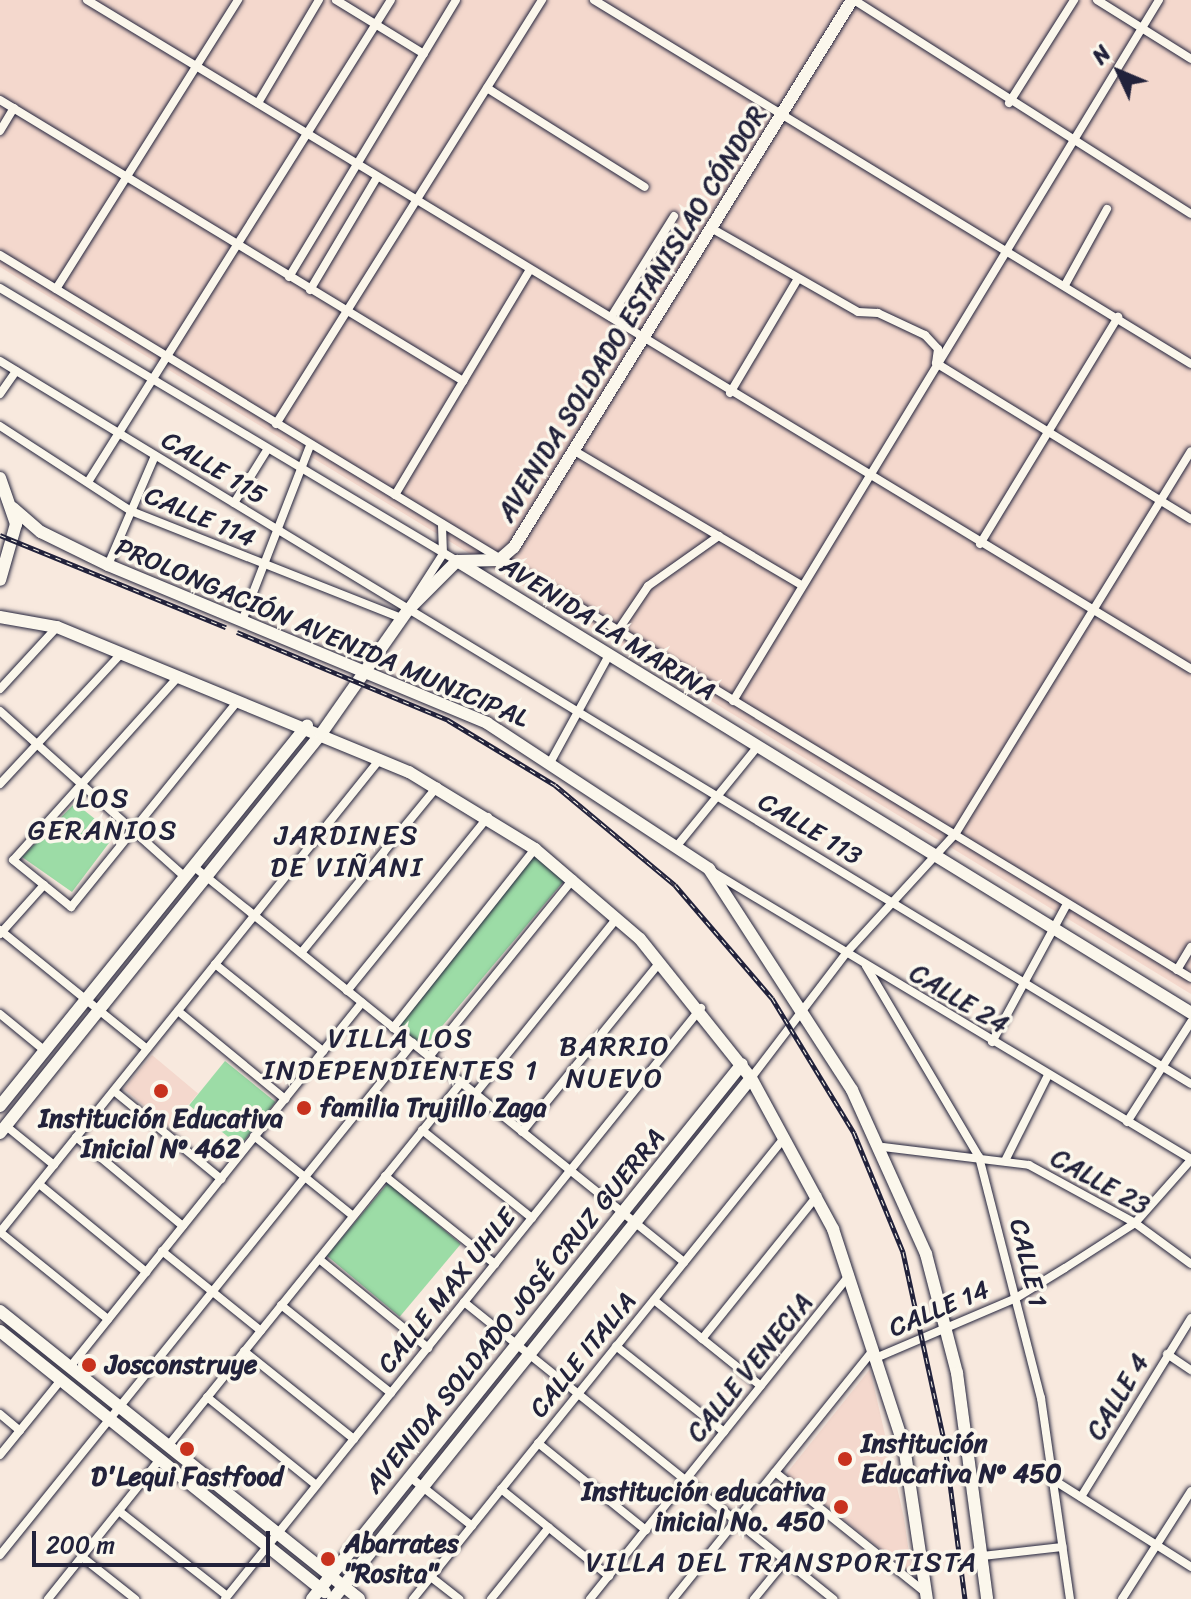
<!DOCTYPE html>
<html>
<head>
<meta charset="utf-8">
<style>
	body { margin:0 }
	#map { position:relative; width:1191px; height:1599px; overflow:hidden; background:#f8e9de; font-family:Sriracha,sans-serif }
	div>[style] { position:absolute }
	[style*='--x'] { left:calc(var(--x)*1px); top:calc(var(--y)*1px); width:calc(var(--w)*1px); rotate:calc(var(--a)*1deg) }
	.built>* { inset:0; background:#f4d8cd; transform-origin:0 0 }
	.green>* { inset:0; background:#9cdca6; transform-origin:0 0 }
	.roads { filter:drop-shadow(0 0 2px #22223b) drop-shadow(0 0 2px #22223b) }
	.street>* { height:8px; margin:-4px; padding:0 4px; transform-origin:4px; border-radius:4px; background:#fbf7ec }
	.secondary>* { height:12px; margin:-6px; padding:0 6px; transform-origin:6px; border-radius:6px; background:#fbf7ec }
	.rail>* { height:5px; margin-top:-2.5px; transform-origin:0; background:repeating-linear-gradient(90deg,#fbf7ec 0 6px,#22223b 0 12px); box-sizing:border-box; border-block:2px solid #22223b }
	.dots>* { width:22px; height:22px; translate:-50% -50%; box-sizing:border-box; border:4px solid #fbf7ec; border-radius:50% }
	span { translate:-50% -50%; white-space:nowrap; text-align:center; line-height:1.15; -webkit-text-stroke:7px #fbf7ec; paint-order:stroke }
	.street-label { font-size:26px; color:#22223b }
	.poi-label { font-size:26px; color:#22223b; font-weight:700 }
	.left { translate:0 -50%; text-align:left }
	.right { translate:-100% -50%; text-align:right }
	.neighbourhood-label { font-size:28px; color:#22223b; letter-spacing:2px }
	.north { position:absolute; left:1079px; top:32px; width:80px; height:80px; -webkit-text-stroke:6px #fbf7ec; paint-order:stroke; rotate:314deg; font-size:22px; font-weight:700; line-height:32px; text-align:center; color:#22223b }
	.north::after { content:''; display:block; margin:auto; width:28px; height:36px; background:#22223b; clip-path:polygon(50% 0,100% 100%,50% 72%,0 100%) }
	.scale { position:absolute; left:32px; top:1531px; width:238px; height:36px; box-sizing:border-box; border:4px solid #22223b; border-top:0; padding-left:10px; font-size:24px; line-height:28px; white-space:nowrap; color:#22223b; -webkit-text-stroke:6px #fbf7ec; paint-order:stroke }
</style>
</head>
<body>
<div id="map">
	<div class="built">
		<div style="clip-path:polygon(0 0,1191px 0,1191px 994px,0 267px)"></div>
		<div style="left:152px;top:1055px;width:60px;height:44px;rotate:40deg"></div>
		<div style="clip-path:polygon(870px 1369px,904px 1518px,912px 1574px,786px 1474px)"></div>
	</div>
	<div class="green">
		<div style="clip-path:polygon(75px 803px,115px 835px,72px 892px,22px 857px)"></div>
		<div style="left:534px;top:856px;width:39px;height:217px;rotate:40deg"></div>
		<div style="left:225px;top:1061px;width:65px;height:57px;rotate:39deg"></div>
		<div style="left:388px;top:1183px;width:95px;height:95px;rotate:40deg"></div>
	</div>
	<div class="roads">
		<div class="street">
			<div style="--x:87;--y:0;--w:1291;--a:31.21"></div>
			<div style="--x:336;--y:0;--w:103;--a:31.5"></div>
			<div style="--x:594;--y:0;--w:699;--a:31.37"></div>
			<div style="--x:854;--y:0;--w:399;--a:32.4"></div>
			<div style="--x:1097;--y:0;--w:111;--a:32.1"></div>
			<div style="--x:487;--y:88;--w:186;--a:32.1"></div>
			<div style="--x:0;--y:100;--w:542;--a:31.25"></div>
			<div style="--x:258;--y:103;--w:120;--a:-59.4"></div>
			<div style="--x:1009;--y:103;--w:122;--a:-57.7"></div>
			<div style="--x:0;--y:131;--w:27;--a:-59"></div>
			<div style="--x:711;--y:228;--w:169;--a:29.7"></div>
			<div style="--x:858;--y:312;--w:20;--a:3"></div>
			<div style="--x:878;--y:313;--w:52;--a:25.1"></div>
			<div style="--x:925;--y:335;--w:19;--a:47"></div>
			<div style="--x:938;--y:349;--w:14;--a:98"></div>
			<div style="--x:936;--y:363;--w:299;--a:31.5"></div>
			<div style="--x:0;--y:255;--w:1393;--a:31.26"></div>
			<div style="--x:289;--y:277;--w:323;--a:-58.9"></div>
			<div style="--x:1065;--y:285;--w:87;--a:-61.1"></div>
			<div style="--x:0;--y:288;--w:532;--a:30.85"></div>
			<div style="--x:56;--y:289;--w:342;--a:-57.8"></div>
			<div style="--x:310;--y:290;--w:131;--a:-59.3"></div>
			<div style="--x:611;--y:317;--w:119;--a:-58"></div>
			<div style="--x:0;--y:361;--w:1393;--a:31.26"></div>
			<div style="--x:730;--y:393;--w:131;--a:-59.3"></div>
			<div style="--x:0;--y:394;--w:28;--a:-55"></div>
			<div style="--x:276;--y:424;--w:501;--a:-57.9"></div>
			<div style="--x:0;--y:426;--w:156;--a:33"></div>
			<div style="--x:131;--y:511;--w:290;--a:21.6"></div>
			<div style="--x:573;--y:450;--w:264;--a:30.6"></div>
			<div style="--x:88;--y:482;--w:569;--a:-57.85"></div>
			<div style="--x:395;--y:495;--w:263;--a:-59.1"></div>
			<div style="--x:234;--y:503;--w:62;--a:-58.1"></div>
			<div style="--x:980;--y:544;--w:266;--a:-58.7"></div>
			<div style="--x:108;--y:565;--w:119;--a:-66.7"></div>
			<div style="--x:407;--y:610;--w:67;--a:-57.3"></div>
			<div style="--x:443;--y:554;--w:30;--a:-92"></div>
			<div style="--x:242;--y:621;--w:188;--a:-68.8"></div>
			<div style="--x:619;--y:629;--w:52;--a:-56"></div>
			<div style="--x:648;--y:586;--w:87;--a:-35.2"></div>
			<div style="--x:178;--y:677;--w:246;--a:132"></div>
			<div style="--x:13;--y:860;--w:75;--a:39"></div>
			<div style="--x:71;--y:907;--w:264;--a:-51"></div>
			<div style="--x:0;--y:689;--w:84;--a:-47.4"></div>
			<div style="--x:733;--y:701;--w:820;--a:-58.71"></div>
			<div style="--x:0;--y:711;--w:247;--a:41.9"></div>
			<div style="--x:551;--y:761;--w:121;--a:-61.3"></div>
			<div style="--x:0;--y:784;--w:178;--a:-47.1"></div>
			<div style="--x:676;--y:847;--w:130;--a:-50.9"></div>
			<div style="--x:193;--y:866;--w:631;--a:38.89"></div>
			<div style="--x:713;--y:872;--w:558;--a:30.98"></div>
			<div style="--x:0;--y:930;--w:189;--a:39"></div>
			<div style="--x:0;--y:934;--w:66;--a:-48.1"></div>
			<div style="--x:301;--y:953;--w:215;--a:-50.7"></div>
			<div style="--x:215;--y:964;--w:139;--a:38.9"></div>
			<div style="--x:866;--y:966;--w:222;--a:59.4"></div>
			<div style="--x:979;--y:1157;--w:249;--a:75.6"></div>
			<div style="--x:1041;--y:1398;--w:203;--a:81.8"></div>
			<div style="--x:1177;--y:970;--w:27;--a:-59"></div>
			<div style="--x:347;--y:991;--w:224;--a:-51"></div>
			<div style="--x:178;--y:1011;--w:139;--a:39.4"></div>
			<div style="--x:0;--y:1014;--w:57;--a:39.3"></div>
			<div style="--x:393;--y:1028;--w:228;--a:-51.6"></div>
			<div style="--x:992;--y:1042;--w:157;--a:-61.5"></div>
			<div style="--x:429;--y:1057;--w:229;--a:-51"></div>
			<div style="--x:751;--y:1078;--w:158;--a:-52.7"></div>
			<div style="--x:847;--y:952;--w:161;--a:-47.5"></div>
			<div style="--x:956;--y:833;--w:448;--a:-58.4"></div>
			<div style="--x:114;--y:1091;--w:139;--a:39.4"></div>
			<div style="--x:475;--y:1094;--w:226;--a:-51.1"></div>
			<div style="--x:1127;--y:1122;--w:119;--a:-57.4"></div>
			<div style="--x:6;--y:1126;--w:62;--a:39.1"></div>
			<div style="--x:422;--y:1130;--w:141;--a:38.7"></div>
			<div style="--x:522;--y:1132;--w:219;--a:-50.9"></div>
			<div style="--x:254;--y:1136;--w:127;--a:38.9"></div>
			<div style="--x:76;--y:1137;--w:139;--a:39.8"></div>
			<div style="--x:883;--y:1147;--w:147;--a:7"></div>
			<div style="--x:1029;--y:1165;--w:121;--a:28.7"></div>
			<div style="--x:1135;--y:1223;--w:69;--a:36.2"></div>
			<div style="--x:1005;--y:1161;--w:96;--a:-63.4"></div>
			<div style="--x:385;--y:1176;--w:141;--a:38.7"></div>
			<div style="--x:39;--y:1184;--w:139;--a:39.4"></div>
			<div style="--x:0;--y:1232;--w:607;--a:-51.22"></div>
			<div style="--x:0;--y:1232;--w:139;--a:38.9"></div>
			<div style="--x:162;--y:1251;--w:127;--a:38.9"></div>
			<div style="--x:319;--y:1259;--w:141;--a:39.2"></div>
			<div style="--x:654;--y:1300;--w:137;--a:38.8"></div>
			<div style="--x:464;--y:1302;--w:474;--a:38.8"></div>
			<div style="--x:281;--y:1305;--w:141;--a:38.7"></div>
			<div style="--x:702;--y:1339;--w:184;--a:-51.2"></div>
			<div style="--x:616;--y:1346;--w:138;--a:38.5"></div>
			<div style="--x:244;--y:1351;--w:141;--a:38.7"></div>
			<div style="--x:1167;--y:1354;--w:29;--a:34"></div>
			<div style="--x:878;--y:1357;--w:150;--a:-23.1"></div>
			<div style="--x:1016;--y:1298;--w:57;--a:-31.5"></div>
			<div style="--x:1065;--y:1268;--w:83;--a:-32.7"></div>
			<div style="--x:1135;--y:1223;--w:84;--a:-48.4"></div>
			<div style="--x:70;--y:1367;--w:467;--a:-51.3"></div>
			<div style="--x:207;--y:1397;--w:140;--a:38.9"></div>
			<div style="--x:0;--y:1414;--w:26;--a:40"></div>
			<div style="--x:538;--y:1443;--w:139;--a:38.9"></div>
			<div style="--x:168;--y:1446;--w:466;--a:-51.1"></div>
			<div style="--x:0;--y:1455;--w:97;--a:-50.9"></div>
			<div style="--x:775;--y:1472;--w:193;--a:38.7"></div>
			<div style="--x:410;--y:1477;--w:79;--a:38.3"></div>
			<div style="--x:1052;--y:1479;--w:165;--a:32.3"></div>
			<div style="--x:501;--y:1489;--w:139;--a:38.9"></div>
			<div style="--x:1081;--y:1497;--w:210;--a:-58.4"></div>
			<div style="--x:119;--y:1511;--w:137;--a:38.2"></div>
			<div style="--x:0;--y:1555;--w:658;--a:-51.11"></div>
			<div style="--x:982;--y:1556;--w:81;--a:-6.4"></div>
			<div style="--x:82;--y:1557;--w:68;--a:38.4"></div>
			<div style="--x:431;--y:1577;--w:36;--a:38"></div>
			<div style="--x:48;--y:1599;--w:179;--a:-51.3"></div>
			<div style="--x:225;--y:1599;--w:759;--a:-51.15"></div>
			<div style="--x:413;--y:1599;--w:593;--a:-51.16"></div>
			<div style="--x:491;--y:1599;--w:92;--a:-51.1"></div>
			<div style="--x:590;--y:1599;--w:415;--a:-51.3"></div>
			<div style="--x:673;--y:1599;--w:319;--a:-51.2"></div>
			<div style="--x:754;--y:1599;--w:49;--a:-50.8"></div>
			<div style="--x:1122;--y:1599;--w:128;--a:-57.4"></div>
		</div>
		<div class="secondary">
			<div style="--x:0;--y:478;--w:49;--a:70.8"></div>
			<div style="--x:16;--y:524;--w:58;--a:105.9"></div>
			<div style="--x:13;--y:508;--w:37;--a:41"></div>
			<div style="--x:41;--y:532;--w:75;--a:26.2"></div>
			<div style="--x:108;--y:565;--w:411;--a:22.6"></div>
			<div style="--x:487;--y:723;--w:266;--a:33.3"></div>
			<div style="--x:709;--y:869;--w:263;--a:57.1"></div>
			<div style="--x:852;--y:1090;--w:180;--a:65.7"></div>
			<div style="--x:926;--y:1254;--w:123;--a:75.4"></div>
			<div style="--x:957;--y:1373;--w:228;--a:82.4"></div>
			<div style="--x:457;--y:561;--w:862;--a:31.62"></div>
			<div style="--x:0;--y:617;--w:58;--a:10"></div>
			<div style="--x:57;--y:627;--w:381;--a:22.4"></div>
			<div style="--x:409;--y:772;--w:148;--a:31.4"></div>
			<div style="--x:535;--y:849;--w:138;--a:40.6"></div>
			<div style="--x:640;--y:939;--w:178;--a:51.4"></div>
			<div style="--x:751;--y:1078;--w:172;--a:61.5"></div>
			<div style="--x:833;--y:1229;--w:228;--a:71.9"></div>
			<div style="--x:904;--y:1446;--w:155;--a:81.5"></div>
			<div style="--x:0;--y:1106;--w:489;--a:-51.1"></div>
			<div style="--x:0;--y:1133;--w:512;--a:-51.18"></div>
			<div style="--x:321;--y:734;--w:150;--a:-55"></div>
			<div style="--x:407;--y:611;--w:71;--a:-45"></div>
			<div style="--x:457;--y:561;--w:42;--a:-1.4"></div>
			<div style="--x:499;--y:560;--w:20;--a:-41"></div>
			<div style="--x:514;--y:547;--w:643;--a:-58.29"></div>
			<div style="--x:0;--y:1311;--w:460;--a:38.7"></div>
			<div style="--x:0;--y:1331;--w:417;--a:38.8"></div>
			<div style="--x:312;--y:1599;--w:686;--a:-51.21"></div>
			<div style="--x:333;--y:1599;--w:668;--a:-51.26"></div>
		</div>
	</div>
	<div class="rail">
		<div style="--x:0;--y:535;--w:244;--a:22.2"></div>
		<div style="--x:237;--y:632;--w:229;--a:22.6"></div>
		<div style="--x:448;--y:720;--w:125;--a:31.3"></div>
		<div style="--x:555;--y:785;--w:156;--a:39.8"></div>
		<div style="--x:675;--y:885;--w:149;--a:49.4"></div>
		<div style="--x:772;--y:998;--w:158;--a:58.7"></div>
		<div style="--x:854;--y:1133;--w:129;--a:67.6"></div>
		<div style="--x:903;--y:1252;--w:198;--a:77.7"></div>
		<div style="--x:945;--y:1445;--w:155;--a:82.6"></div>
	</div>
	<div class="dots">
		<div style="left:161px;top:1091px;background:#c8321e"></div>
		<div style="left:304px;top:1108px;background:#c8321e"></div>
		<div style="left:89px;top:1365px;background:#c8321e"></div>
		<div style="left:187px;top:1449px;background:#c8321e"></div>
		<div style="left:845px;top:1459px;background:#c8321e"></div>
		<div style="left:841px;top:1507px;background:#c8321e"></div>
		<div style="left:328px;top:1559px;background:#c8321e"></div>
	</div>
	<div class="street-label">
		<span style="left:632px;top:314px;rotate:-58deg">AVENIDA SOLDADO ESTANISLAO CÓNDOR</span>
		<span style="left:214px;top:468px;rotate:31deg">CALLE 115</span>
		<span style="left:200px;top:517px;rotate:23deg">CALLE 114</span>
		<span style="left:608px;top:629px;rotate:32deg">AVENIDA LA MARINA</span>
		<span style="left:322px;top:633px;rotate:23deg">PROLONGACIÓN AVENIDA MUNICIPAL</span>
		<span style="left:810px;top:829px;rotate:31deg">CALLE 113</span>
		<span style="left:959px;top:999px;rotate:31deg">CALLE 24</span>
		<span style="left:1100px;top:1182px;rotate:29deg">CALLE 23</span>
		<span style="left:1028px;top:1263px;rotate:77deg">CALLE 1</span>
		<span style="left:447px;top:1291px;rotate:-51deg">CALLE MAX UHLE</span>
		<span style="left:939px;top:1309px;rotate:-23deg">CALLE 14</span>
		<span style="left:515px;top:1311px;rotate:-51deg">AVENIDA SOLDADO JOSÉ CRUZ GUERRA</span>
		<span style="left:583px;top:1355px;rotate:-51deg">CALLE ITALIA</span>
		<span style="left:750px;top:1368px;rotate:-51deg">CALLE VENECIA</span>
		<span style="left:1118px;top:1397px;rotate:-59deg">CALLE 4</span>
	</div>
	<div class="poi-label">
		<span class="left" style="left:320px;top:1108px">familia Trujillo Zaga</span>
		<span style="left:161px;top:1134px">Institución Educativa<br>Inicial Nº 462</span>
		<span class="left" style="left:105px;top:1365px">Josconstruye</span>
		<span class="left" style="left:861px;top:1459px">Institución<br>Educativa Nº 450</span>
		<span style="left:187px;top:1477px">D'Lequi Fastfood</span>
		<span class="right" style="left:825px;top:1507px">Institución educativa<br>inicial No. 450</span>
		<span class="left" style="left:344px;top:1559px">Abarrates<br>"Rosita"</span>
	</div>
	<div class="neighbourhood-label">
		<span style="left:103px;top:814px">LOS<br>GERANIOS</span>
		<span style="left:347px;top:851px">JARDINES<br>DE VIÑANI</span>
		<span style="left:401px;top:1054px">VILLA LOS<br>INDEPENDIENTES 1</span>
		<span style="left:615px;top:1062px">BARRIO<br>NUEVO</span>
		<span style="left:782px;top:1562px">VILLA DEL TRANSPORTISTA</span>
	</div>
	<div class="north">N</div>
	<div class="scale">200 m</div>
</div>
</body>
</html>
